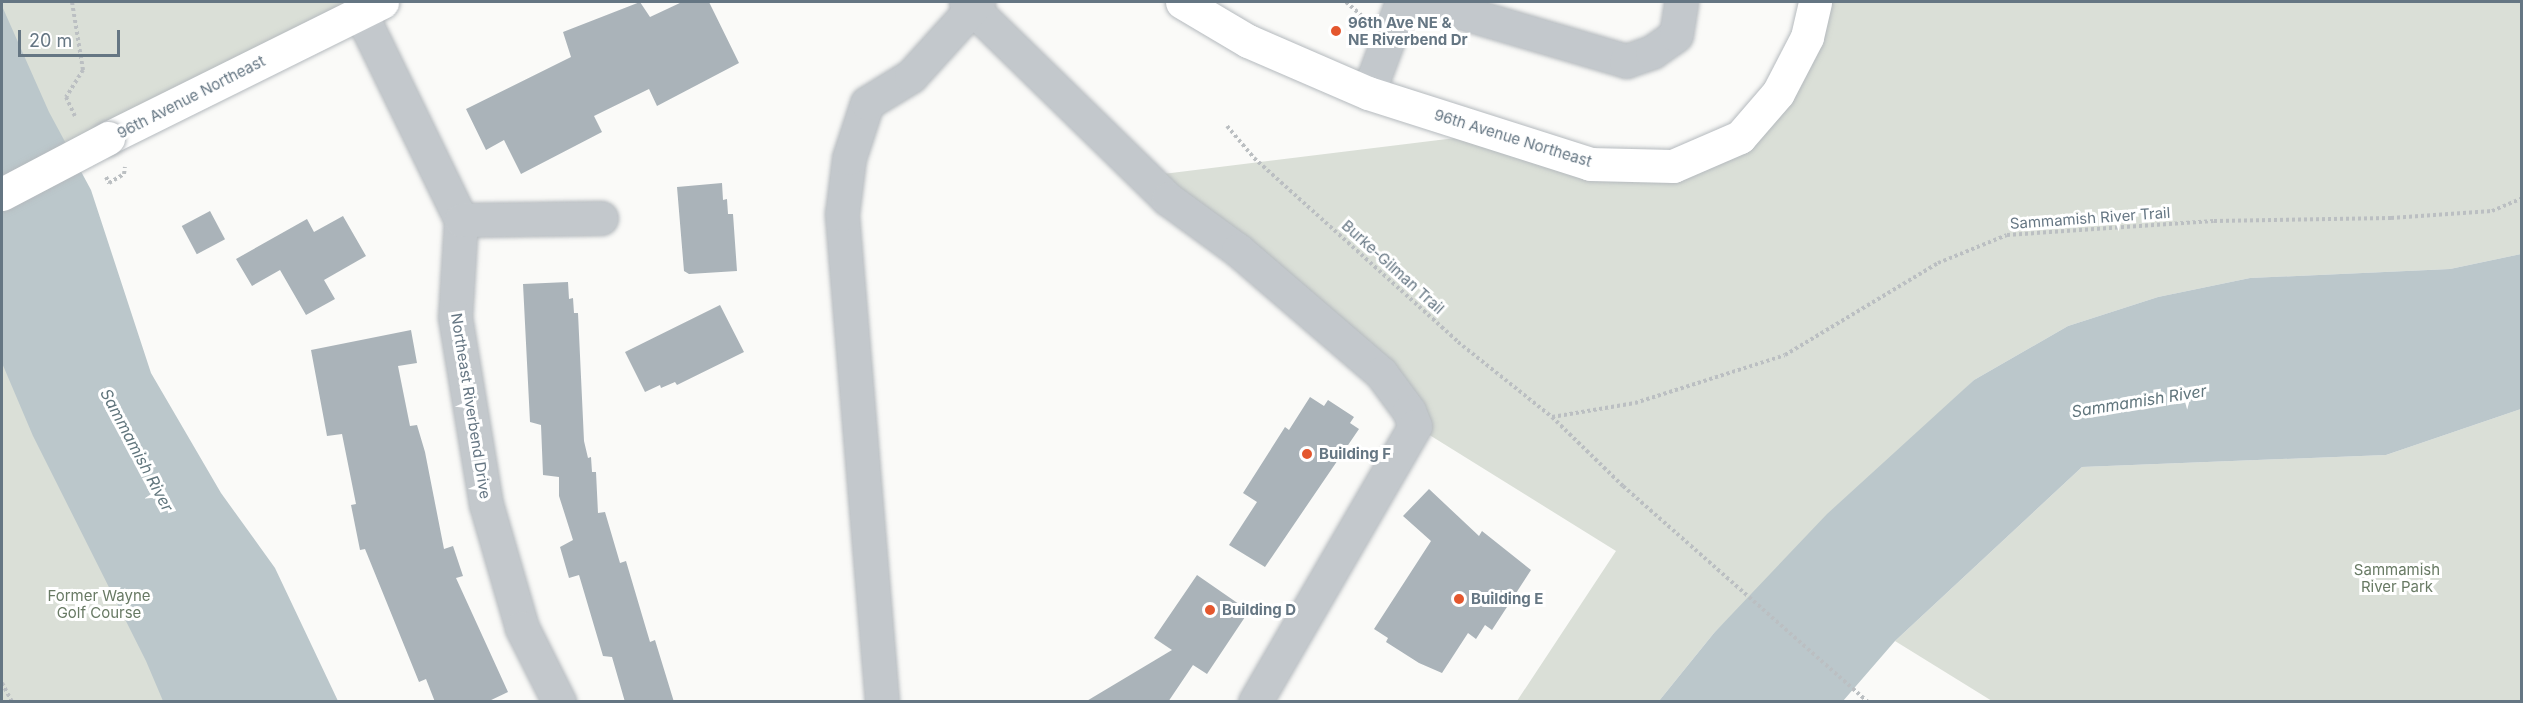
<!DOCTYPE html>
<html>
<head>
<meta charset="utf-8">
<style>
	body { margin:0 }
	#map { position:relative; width:2523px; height:703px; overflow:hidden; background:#fafaf8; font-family:Inter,sans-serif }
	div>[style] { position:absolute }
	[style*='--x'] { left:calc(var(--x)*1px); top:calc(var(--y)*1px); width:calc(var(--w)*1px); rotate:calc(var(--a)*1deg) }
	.green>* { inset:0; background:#dadfd7 }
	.water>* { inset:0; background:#bbc7cb }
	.building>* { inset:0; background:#aab3b9; transform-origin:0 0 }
	.path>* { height:4px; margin-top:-2px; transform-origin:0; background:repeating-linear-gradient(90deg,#bbbfc2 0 3px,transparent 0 6px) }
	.roads { filter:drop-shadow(0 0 2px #b5babe) drop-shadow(0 0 2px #b5babe) }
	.minor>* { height:33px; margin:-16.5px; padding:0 16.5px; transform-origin:16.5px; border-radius:16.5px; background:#c3c8cc }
	.major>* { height:33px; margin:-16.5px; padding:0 16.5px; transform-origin:16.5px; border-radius:16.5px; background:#fff }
	.bridges { filter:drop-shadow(0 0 2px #b5babe) drop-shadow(0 0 2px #b5babe) }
	.major-bridge>* { height:33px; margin:-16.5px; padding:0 16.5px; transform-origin:16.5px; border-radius:16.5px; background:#fff }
	.dots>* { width:16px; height:16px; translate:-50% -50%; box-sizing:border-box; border:3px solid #fff; border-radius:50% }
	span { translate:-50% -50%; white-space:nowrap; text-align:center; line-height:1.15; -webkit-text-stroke:6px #fff; paint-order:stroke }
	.poi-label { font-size:15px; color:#657683; font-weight:700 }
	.left { translate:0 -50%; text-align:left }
	.street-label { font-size:15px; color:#657683 }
	.park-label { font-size:15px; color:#687a64 }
	.water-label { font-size:16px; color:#60757c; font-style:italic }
	.frame { position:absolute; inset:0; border:3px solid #657683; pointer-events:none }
	.scale { position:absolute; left:18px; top:30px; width:102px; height:27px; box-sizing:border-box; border:3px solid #657683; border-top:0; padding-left:8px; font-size:18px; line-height:21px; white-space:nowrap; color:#657683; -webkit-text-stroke:4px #fff; paint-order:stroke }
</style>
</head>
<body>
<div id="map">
	<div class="green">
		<div style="clip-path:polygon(2px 2px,364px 2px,2px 179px)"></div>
		<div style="clip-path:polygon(1815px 2px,2521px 2px,2521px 254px,2450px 269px,2250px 278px,2158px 297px,2068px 326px,1974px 380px,1714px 633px,1659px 701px,1517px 701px,1616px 551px,1415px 426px,1155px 175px,1496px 133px,1590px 164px,1740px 137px)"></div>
		<div style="clip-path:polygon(2px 208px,258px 701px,2px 701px)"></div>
		<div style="clip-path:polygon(2521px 409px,2521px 701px,1992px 701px,1895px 641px,2082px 467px,2386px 455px)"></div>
	</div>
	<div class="water">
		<div style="clip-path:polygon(2px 6px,49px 112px,91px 190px,151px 373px,221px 493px,275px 568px,338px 701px,163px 701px,146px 661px,33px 436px,2px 363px)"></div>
		<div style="clip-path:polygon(2521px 254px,2521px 409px,2386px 455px,2082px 467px,1895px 641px,1843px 701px,1659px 701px,1714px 633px,1827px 514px,1974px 380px,2068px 326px,2158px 297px,2250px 278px,2450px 269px)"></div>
	</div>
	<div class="building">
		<div style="clip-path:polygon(640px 2px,650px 17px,682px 2px,709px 2px,739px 63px,657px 106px,649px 89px,594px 116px,602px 132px,521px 174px,504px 140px,486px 150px,466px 109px,571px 57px,563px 32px)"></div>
		<div style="clip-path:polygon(722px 183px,723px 200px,727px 199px,728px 214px,733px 214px,737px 271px,689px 274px,684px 271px,677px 187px)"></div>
		<div style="left:210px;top:211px;width:32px;height:32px;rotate:62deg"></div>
		<div style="clip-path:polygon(343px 216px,366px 256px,324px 280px,335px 299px,306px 315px,280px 270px,252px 286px,236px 259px,307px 219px,314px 232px)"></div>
		<div style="clip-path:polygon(568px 282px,569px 299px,573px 298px,574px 313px,578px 313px,584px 441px,588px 458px,591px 457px,592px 472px,596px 472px,598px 513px,605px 512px,620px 563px,626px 561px,650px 642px,655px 640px,674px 702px,625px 702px,612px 657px,603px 656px,579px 575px,569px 578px,560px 547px,573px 540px,559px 496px,559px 477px,543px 475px,541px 425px,530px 422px,523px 284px)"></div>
		<div style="clip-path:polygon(720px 305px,744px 352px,677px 385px,675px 382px,661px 388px,660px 385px,645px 392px,625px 352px)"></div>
		<div style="clip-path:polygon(411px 330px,417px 363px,398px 366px,410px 426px,417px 425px,425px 452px,444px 549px,453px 546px,463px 576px,456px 578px,508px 692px,487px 702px,435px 702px,426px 679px,419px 682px,365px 549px,360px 550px,351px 505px,356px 504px,342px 434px,327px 436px,311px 350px)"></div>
		<div style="clip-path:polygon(1310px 397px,1324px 406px,1328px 400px,1354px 417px,1350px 423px,1359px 429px,1265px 567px,1229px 545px,1257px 502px,1243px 493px,1285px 427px,1289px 430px)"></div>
		<div style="clip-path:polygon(1429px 489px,1479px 536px,1482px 531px,1531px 570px,1492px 630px,1485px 625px,1476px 639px,1468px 633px,1442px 673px,1419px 663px,1386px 642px,1388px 638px,1374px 629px,1431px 541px,1403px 516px)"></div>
		<div style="clip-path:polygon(1197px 575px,1249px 611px,1207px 674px,1193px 665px,1168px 702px,1085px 702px,1172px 650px,1154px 638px)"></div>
	</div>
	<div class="path">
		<div style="--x:72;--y:2;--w:69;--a:80.8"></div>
		<div style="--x:83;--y:70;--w:32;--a:122"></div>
		<div style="--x:66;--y:97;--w:21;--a:65"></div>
		<div style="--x:1346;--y:2;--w:20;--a:41"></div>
		<div style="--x:1227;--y:126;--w:42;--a:49.8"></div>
		<div style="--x:1254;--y:158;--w:275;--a:42"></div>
		<div style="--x:1458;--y:342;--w:120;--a:38.6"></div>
		<div style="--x:1552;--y:417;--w:99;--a:44.2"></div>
		<div style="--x:1623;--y:486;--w:327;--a:41.4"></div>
		<div style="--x:106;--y:177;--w:7;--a:63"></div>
		<div style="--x:109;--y:183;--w:17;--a:-31"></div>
		<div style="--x:124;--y:174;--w:7;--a:-82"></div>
		<div style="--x:1552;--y:417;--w:84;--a:-9.6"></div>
		<div style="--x:1635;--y:403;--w:157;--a:-17.7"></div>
		<div style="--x:1785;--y:355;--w:179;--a:-31"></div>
		<div style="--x:1938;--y:263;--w:74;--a:-22.1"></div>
		<div style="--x:2007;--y:235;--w:207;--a:-3.9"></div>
		<div style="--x:2214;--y:221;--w:177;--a:-1"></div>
		<div style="--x:2391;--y:218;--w:101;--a:-4"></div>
		<div style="--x:2492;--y:211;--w:33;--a:-23"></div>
		<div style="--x:2;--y:683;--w:21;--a:62"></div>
	</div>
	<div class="roads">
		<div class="minor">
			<div style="--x:966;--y:2;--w:282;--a:44.3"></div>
			<div style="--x:1168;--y:199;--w:87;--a:36.1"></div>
			<div style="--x:1238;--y:250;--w:189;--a:40.7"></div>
			<div style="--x:1381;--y:373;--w:47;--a:53.6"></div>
			<div style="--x:1409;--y:411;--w:16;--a:68"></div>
			<div style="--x:1415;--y:426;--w:319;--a:120.1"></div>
			<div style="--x:1426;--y:2;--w:209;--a:16.4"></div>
			<div style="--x:1626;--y:61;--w:28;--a:-19"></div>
			<div style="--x:1652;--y:52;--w:29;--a:-35"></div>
			<div style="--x:1676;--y:35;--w:33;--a:-81"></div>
			<div style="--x:360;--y:12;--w:231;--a:64.1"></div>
			<div style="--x:461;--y:220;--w:97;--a:93.5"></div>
			<div style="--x:455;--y:317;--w:190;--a:80.6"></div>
			<div style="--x:486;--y:504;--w:129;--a:73.8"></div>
			<div style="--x:522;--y:628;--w:83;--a:63.4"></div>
			<div style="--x:1368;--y:93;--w:97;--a:-69.5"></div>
			<div style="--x:461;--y:220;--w:140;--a:-0.8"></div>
			<div style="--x:882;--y:702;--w:490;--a:-94.7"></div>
			<div style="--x:842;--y:214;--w:56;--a:-82.9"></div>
			<div style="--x:849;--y:158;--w:58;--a:-71.9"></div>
			<div style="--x:867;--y:103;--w:52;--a:-31.5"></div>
			<div style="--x:911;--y:76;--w:100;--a:-47.8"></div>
		</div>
		<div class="major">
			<div style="--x:1182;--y:2;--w:77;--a:30.6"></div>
			<div style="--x:1248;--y:41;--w:131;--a:23.4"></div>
			<div style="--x:1368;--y:93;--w:233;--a:17.7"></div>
			<div style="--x:1590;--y:164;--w:83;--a:1.4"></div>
			<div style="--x:1673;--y:166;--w:73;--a:-23.4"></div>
			<div style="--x:1740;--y:137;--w:58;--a:-49.2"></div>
			<div style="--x:1778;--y:93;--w:63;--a:-62.6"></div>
			<div style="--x:1807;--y:37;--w:36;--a:-77"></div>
			<div style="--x:108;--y:138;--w:306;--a:-26.4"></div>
		</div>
	</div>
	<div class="bridges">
		<div class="major-bridge">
			<div style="--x:2;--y:194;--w:120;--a:-27.8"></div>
		</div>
	</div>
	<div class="dots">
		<div style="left:1336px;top:31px;background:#e4572e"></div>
		<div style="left:1307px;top:454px;background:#e4572e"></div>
		<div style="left:1459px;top:599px;background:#e4572e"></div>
		<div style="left:1210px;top:610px;background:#e4572e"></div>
	</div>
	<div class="poi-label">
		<span class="left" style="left:1348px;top:31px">96th Ave NE &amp;<br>NE Riverbend Dr</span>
		<span class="left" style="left:1319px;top:454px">Building F</span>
		<span class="left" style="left:1471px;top:599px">Building E</span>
		<span class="left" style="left:1222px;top:610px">Building D</span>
	</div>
	<div class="street-label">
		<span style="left:191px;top:97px;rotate:-27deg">96th Avenue Northeast</span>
		<span style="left:1513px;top:138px;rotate:17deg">96th Avenue Northeast</span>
		<span style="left:2090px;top:218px;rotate:-4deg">Sammamish River Trail</span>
		<span style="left:1393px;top:267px;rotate:42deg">Burke-Gilman Trail</span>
		<span style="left:471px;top:406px;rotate:81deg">Northeast Riverbend Drive</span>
	</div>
	<div class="park-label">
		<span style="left:2397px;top:578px">Sammamish<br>River Park</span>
		<span style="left:99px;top:604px">Former Wayne<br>Golf Course</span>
	</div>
	<div class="water-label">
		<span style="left:2139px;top:401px;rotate:-9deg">Sammamish River</span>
		<span style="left:137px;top:450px;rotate:62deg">Sammamish River</span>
	</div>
	<div class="frame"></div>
	<div class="scale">20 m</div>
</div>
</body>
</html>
